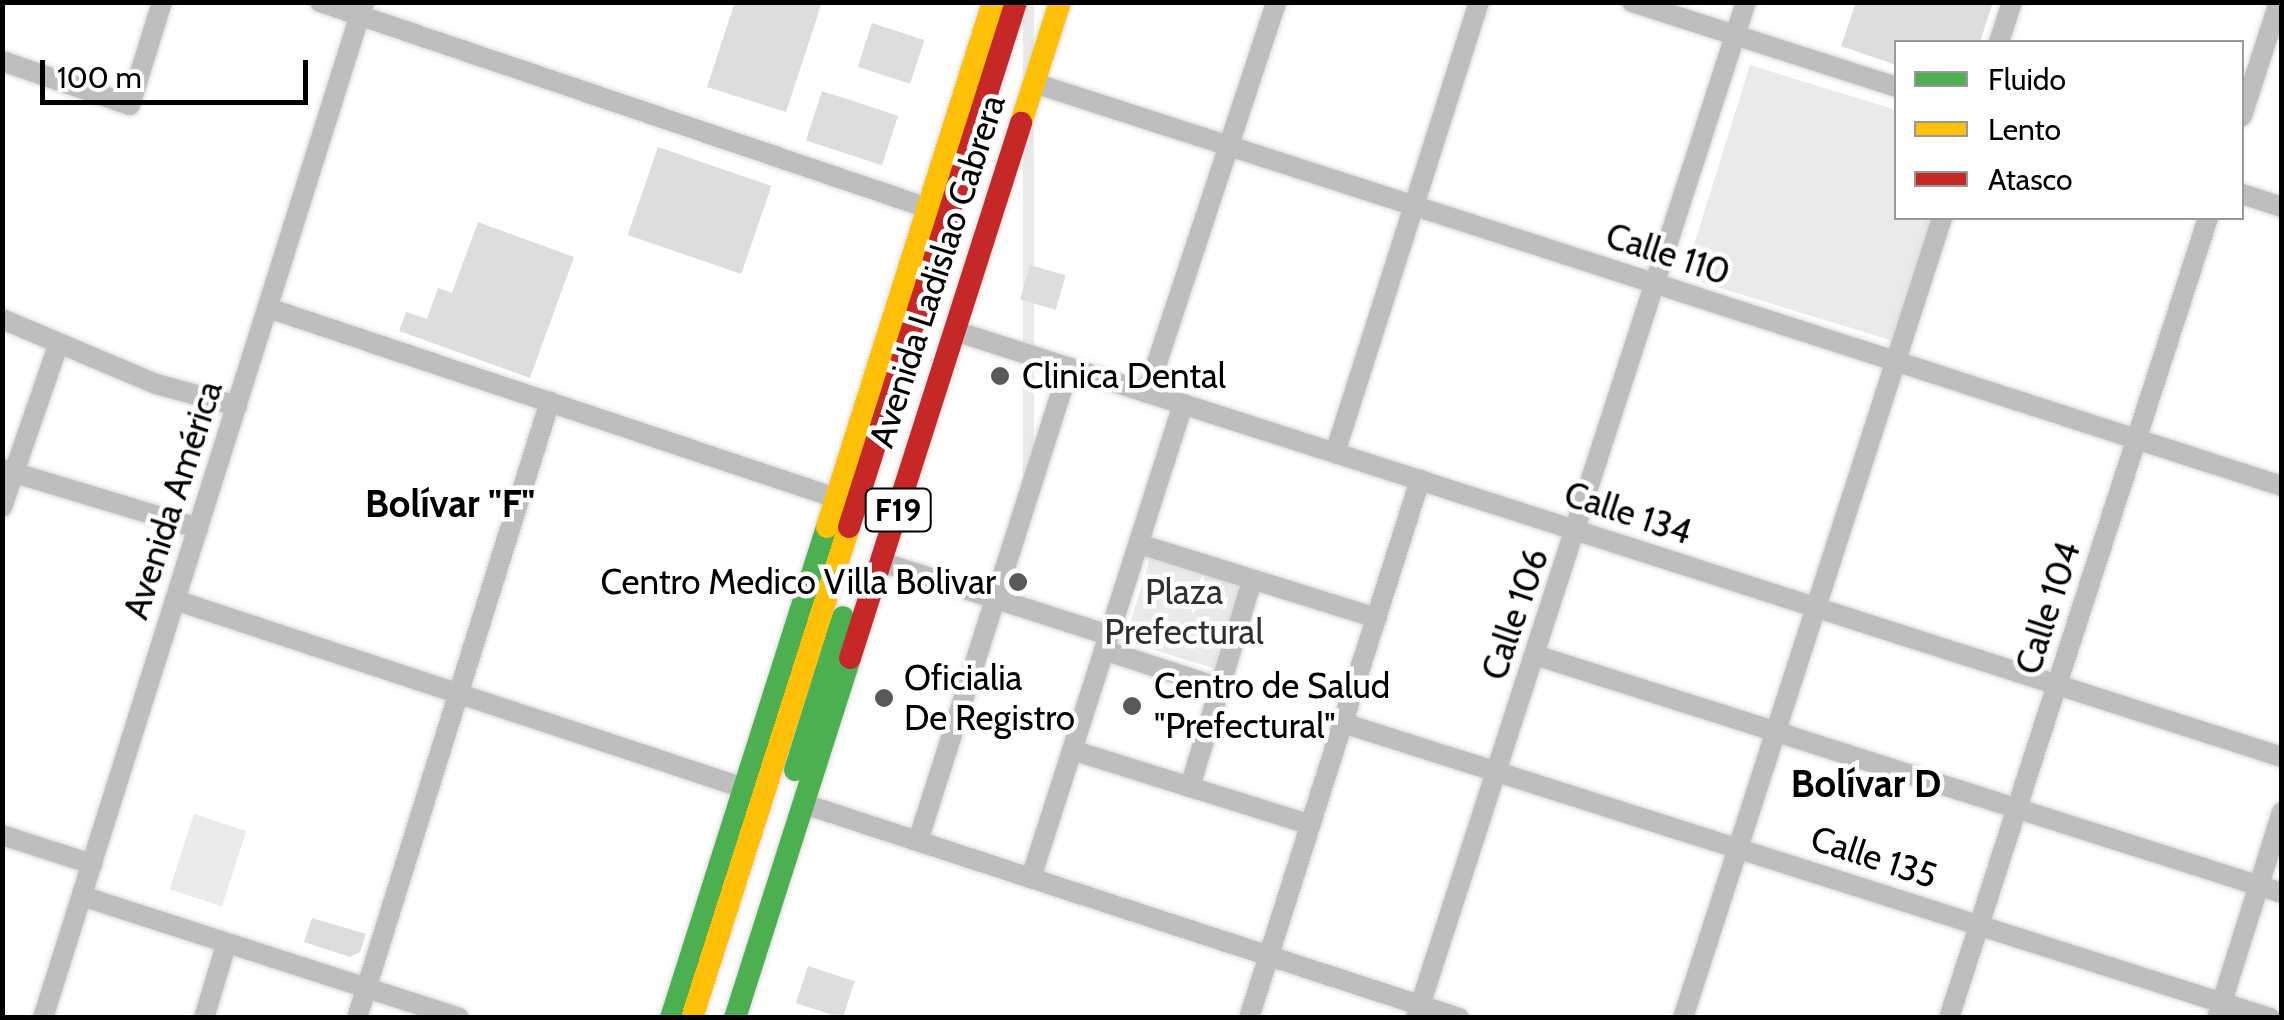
<!DOCTYPE html>
<html>
<head>
<meta charset="utf-8">
<style>
	body { margin:0 }
	#map { position:relative; width:2284px; height:1020px; overflow:hidden; background:#fff; font-family:Cabin,sans-serif }
	div>[style] { position:absolute }
	[style*='--x'] { left:calc(var(--x)*1px); top:calc(var(--y)*1px); width:calc(var(--w)*1px); rotate:calc(var(--a)*1deg) }
	.green>* { inset:0; background:#eaeaea; transform-origin:0 0 }
	.building>* { inset:0; background:#ddd; transform-origin:0 0 }
	.roads { filter:drop-shadow(0 0 2px #dbdbdb) drop-shadow(0 0 2px #dbdbdb) }
	.street>* { height:20px; margin:-10px; padding:0 10px; transform-origin:10px; border-radius:10px; background:#bebebe }
	.fast>* { height:22px; margin:-11px; padding:0 11px; transform-origin:11px; border-radius:11px; background:#4caf50 }
	.slow>* { height:22px; margin:-11px; padding:0 11px; transform-origin:11px; border-radius:11px; background:#ffc107 }
	.jam>* { height:22px; margin:-11px; padding:0 11px; transform-origin:11px; border-radius:11px; background:#c62828 }
	.dots>* { width:28px; height:28px; translate:-50% -50%; box-sizing:border-box; border:5px solid #fff; border-radius:50% }
	span { translate:-50% -50%; white-space:nowrap; text-align:center; line-height:1.15; -webkit-text-stroke:9px #fff; paint-order:stroke }
	.shield-label span { padding:2px 8px; background:#fff; border:2px solid; border-radius:8px; -webkit-text-stroke-width:0 }
	.shield-label { font-size:32px; color:#000; font-weight:700 }
	.street-label { font-size:35px; color:#000 }
	.poi-label { font-size:35px; color:#000 }
	.left { translate:0 -50%; text-align:left }
	.right { translate:-100% -50%; text-align:right }
	.park-label { font-size:35px; color:#303030 }
	.neighbourhood-label { font-size:38px; color:#000; font-weight:700 }
	.frame { position:absolute; inset:0; border:5px solid #000; pointer-events:none }
	.legend { position:absolute; left:1894px; top:40px; width:350px; height:180px; box-sizing:border-box; background:#fff; border:2px solid #999; margin:0; padding:12px 18px; list-style:none; font-size:30px; color:#000 }
	.legend li { display:flex; align-items:center; gap:20px; height:50px }
	.legend b { width:50px; border:2px solid #999 }
	.scale { position:absolute; left:40px; top:60px; width:268px; height:45px; box-sizing:border-box; border:5px solid #000; border-top:0; padding-left:12px; font-size:30px; line-height:35px; white-space:nowrap; color:#000; -webkit-text-stroke:8px #fff; paint-order:stroke }
</style>
</head>
<body>
<div id="map">
	<div class="green">
		<div style="left:1023px;top:3px;width:11px;height:483px"></div>
		<div style="clip-path:polygon(1750px 65px,1896px 110px,1896px 218px,1936px 218px,1897px 342px,1684px 277px)"></div>
		<div style="left:1151px;top:555px;width:96px;height:90px;rotate:17deg"></div>
		<div style="left:194px;top:814px;width:55px;height:79px;rotate:18deg"></div>
	</div>
	<div class="building">
		<div style="clip-path:polygon(735px 2px,822px 2px,786px 112px,707px 87px)"></div>
		<div style="clip-path:polygon(1856px 2px,1993px 2px,1980px 42px,1896px 42px,1896px 65px,1841px 46px)"></div>
		<div style="left:872px;top:23px;width:55px;height:46px;rotate:18deg"></div>
		<div style="left:822px;top:91px;width:80px;height:52px;rotate:18deg"></div>
		<div style="left:658px;top:147px;width:120px;height:93px;rotate:19deg"></div>
		<div style="clip-path:polygon(478px 222px,574px 257px,530px 378px,399px 331px,406px 312px,427px 319px,438px 288px,452px 293px)"></div>
		<div style="left:1030px;top:265px;width:37px;height:36px;rotate:16deg"></div>
		<div style="clip-path:polygon(312px 918px,366px 934px,360px 952px,350px 957px,304px 942px)"></div>
		<div style="left:808px;top:966px;width:49px;height:39px;rotate:18deg"></div>
	</div>
	<div class="roads">
		<div class="street">
			<div style="--x:320;--y:2;--w:642;--a:18.72"></div>
			<div style="--x:1632;--y:2;--w:277;--a:17.8"></div>
			<div style="--x:1999;--y:42;--w:42;--a:-72"></div>
			<div style="--x:2;--y:61;--w:135;--a:19"></div>
			<div style="--x:130;--y:105;--w:108;--a:-72.7"></div>
			<div style="--x:1034;--y:83;--w:1311;--a:17.9"></div>
			<div style="--x:2242;--y:116;--w:120;--a:-72"></div>
			<div style="--x:2242;--y:194;--w:42;--a:18"></div>
			<div style="--x:268;--y:308;--w:599;--a:18.5"></div>
			<div style="--x:2;--y:319;--w:167;--a:22.9"></div>
			<div style="--x:156;--y:384;--w:84;--a:15.2"></div>
			<div style="--x:955;--y:331;--w:1394;--a:17.8"></div>
			<div style="--x:1147;--y:393;--w:412;--a:-71.7"></div>
			<div style="--x:1335;--y:453;--w:473;--a:-72.3"></div>
			<div style="--x:2;--y:469;--w:205;--a:16.8"></div>
			<div style="--x:2;--y:507;--w:171;--a:-70.9"></div>
			<div style="--x:1139;--y:544;--w:249;--a:17.3"></div>
			<div style="--x:881;--y:562;--w:239;--a:17.8"></div>
			<div style="--x:175;--y:600;--w:599;--a:18.28"></div>
			<div style="--x:1104;--y:650;--w:122;--a:18.1"></div>
			<div style="--x:1535;--y:655;--w:784;--a:17.67"></div>
			<div style="--x:1343;--y:723;--w:973;--a:17.65"></div>
			<div style="--x:1072;--y:750;--w:250;--a:17.4"></div>
			<div style="--x:1190;--y:787;--w:216;--a:-73.3"></div>
			<div style="--x:804;--y:804;--w:689;--a:18.09"></div>
			<div style="--x:2;--y:835;--w:95;--a:17.9"></div>
			<div style="--x:918;--y:841;--w:497;--a:-72.3"></div>
			<div style="--x:1031;--y:878;--w:498;--a:-72.2"></div>
			<div style="--x:82;--y:896;--w:396;--a:17.9"></div>
			<div style="--x:43;--y:1018;--w:1066;--a:-72.47"></div>
			<div style="--x:204;--y:1018;--w:76;--a:-73.2"></div>
			<div style="--x:357;--y:1018;--w:646;--a:-72.63"></div>
			<div style="--x:1249;--y:1018;--w:565;--a:-72.37"></div>
			<div style="--x:1416;--y:1018;--w:1068;--a:-72.01"></div>
			<div style="--x:1683;--y:1018;--w:841;--a:-72.06"></div>
			<div style="--x:1949;--y:1018;--w:841;--a:-72.06"></div>
			<div style="--x:2217;--y:1018;--w:216;--a:-72.5"></div>
		</div>
		<div class="fast">
			<div style="--x:795;--y:770;--w:160;--a:-72.6"></div>
			<div style="--x:671;--y:1018;--w:515;--a:-72.37"></div>
			<div style="--x:735;--y:1018;--w:378;--a:-72.3"></div>
		</div>
		<div class="slow">
			<div style="--x:1021;--y:123;--w:127;--a:-72.1"></div>
			<div style="--x:827;--y:527;--w:551;--a:-72.45"></div>
			<div style="--x:692;--y:1018;--w:515;--a:-72.27"></div>
		</div>
		<div class="jam">
			<div style="--x:849;--y:527;--w:551;--a:-72.35"></div>
			<div style="--x:850;--y:658;--w:562;--a:-72.27"></div>
		</div>
	</div>
	<div class="dots">
		<div style="left:1000px;top:376px;background:#595959"></div>
		<div style="left:1018px;top:582px;background:#595959"></div>
		<div style="left:884px;top:698px;background:#595959"></div>
		<div style="left:1132px;top:706px;background:#595959"></div>
	</div>
	<div class="shield-label">
		<span style="left:898px;top:510px">F19</span>
	</div>
	<div class="street-label">
		<span style="left:1668px;top:254px;rotate:18deg">Calle 110</span>
		<span style="left:937px;top:271px;rotate:-72deg">Avenida Ladislao Cabrera</span>
		<span style="left:173px;top:500px;rotate:-72deg">Avenida América</span>
		<span style="left:1628px;top:513px;rotate:18deg">Calle 134</span>
		<span style="left:2048px;top:608px;rotate:-72deg">Calle 104</span>
		<span style="left:1515px;top:614px;rotate:-71deg">Calle 106</span>
		<span style="left:1874px;top:857px;rotate:18deg">Calle 135</span>
	</div>
	<div class="poi-label">
		<span class="left" style="left:1022px;top:376px">Clinica Dental</span>
		<span class="right" style="left:996px;top:582px">Centro Medico Villa Bolivar</span>
		<span class="left" style="left:904px;top:698px">Oficialia<br>De Registro</span>
		<span class="left" style="left:1154px;top:706px">Centro de Salud<br>"Prefectural"</span>
	</div>
	<div class="park-label">
		<span style="left:1184px;top:612px">Plaza<br>Prefectural</span>
	</div>
	<div class="neighbourhood-label">
		<span style="left:450px;top:504px">Bolívar "F"</span>
		<span style="left:1866px;top:784px">Bolívar D</span>
	</div>
	<div class="frame"></div>
	<ul class="legend">
	<li><b style="height:12px;background:#4caf50"></b>Fluido</li>
	<li><b style="height:12px;background:#ffc107"></b>Lento</li>
	<li><b style="height:12px;background:#c62828"></b>Atasco</li>
	</ul>
	<div class="scale">100 m</div>
</div>
</body>
</html>
